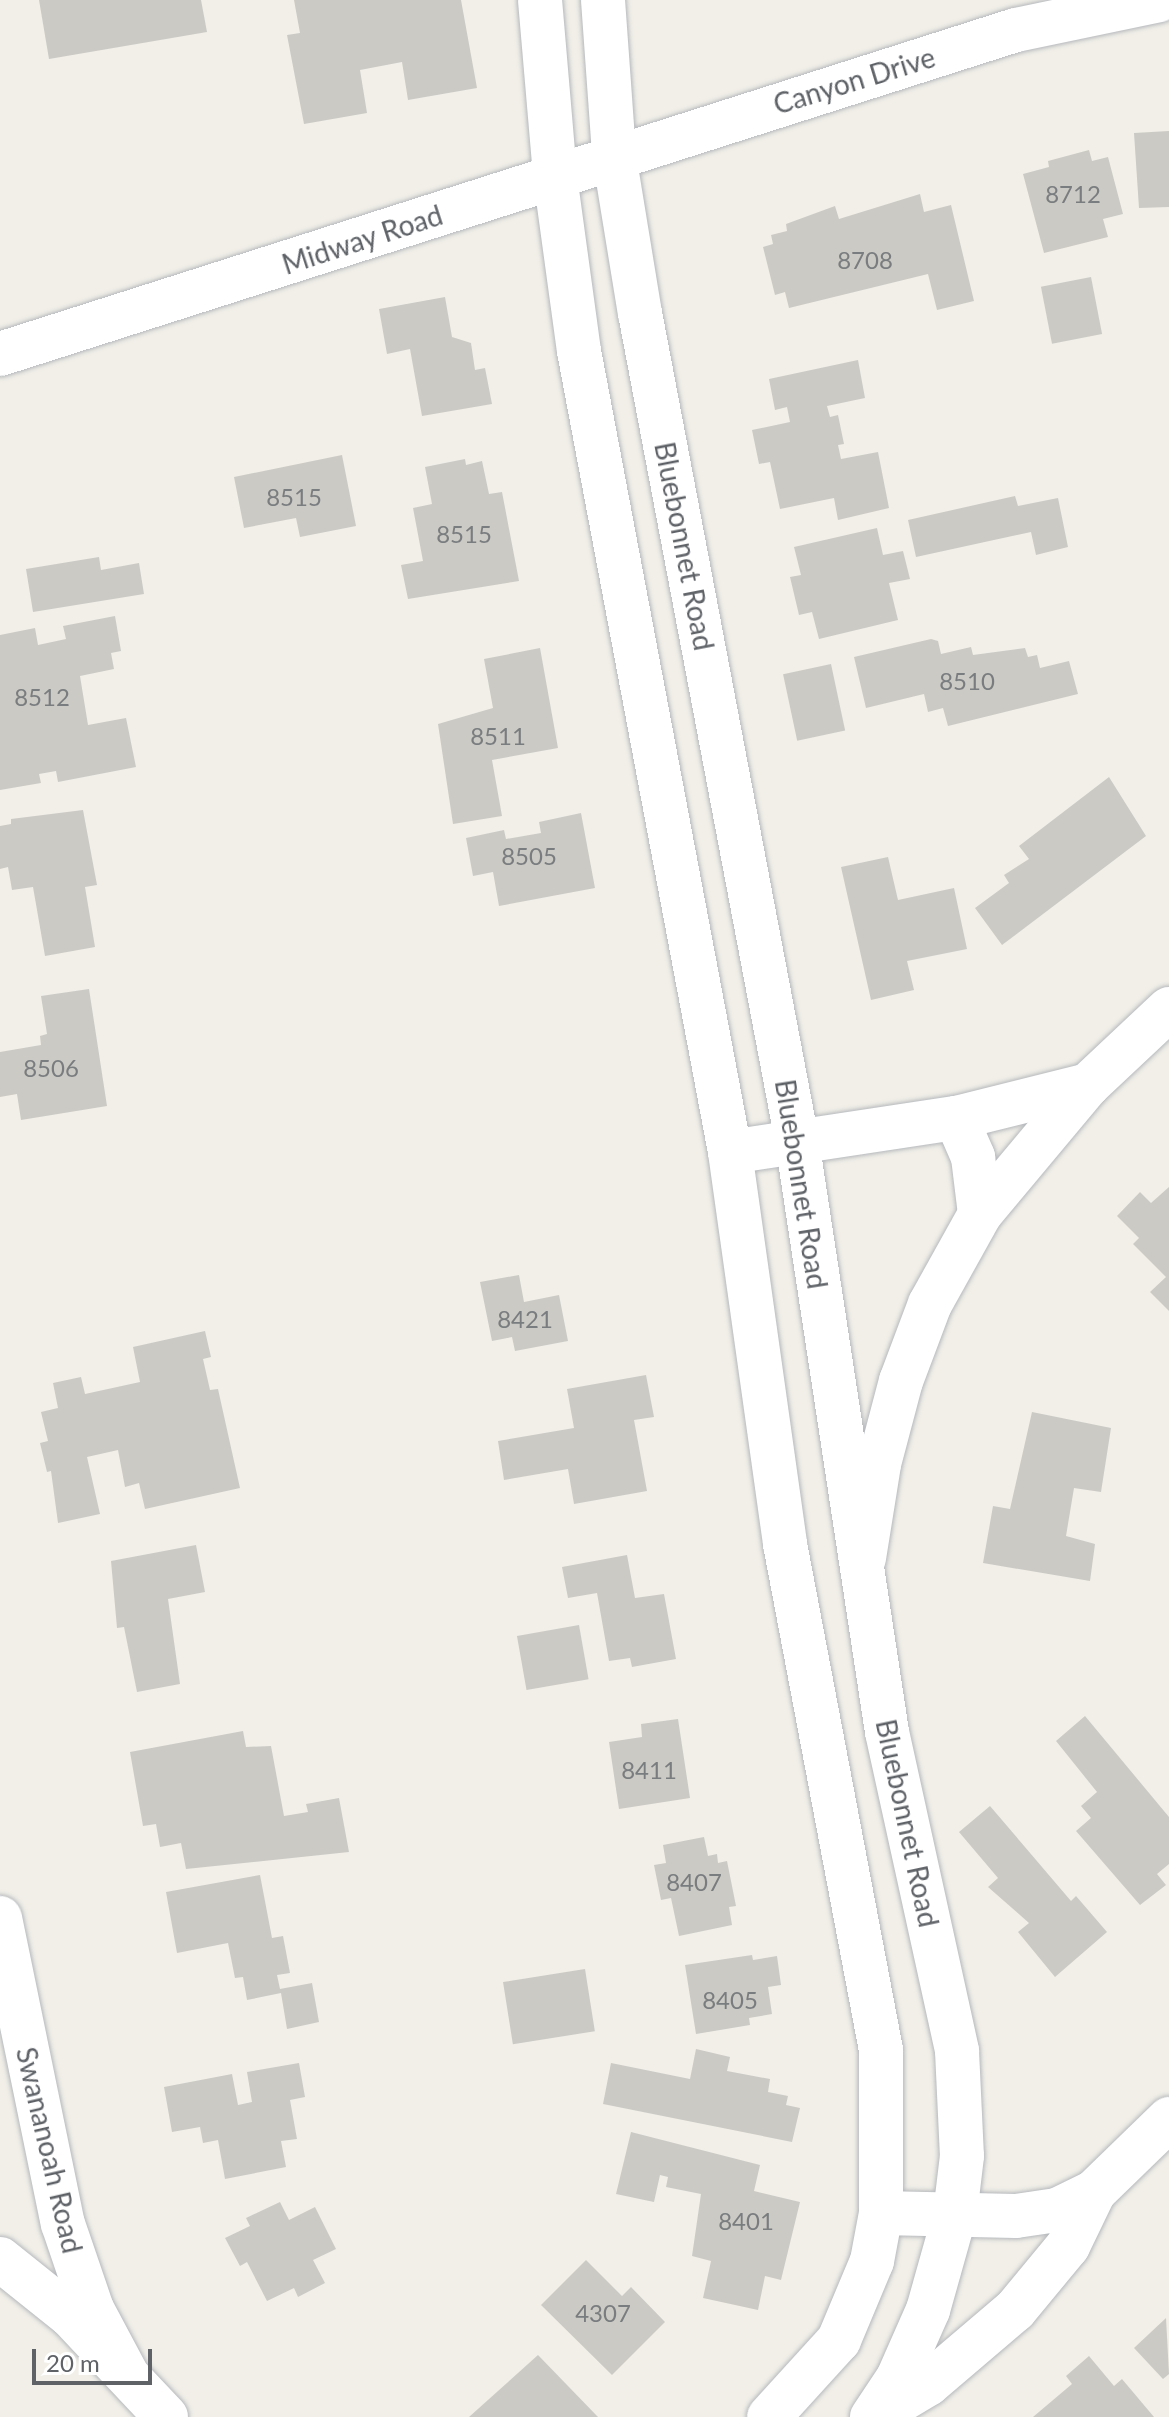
<!DOCTYPE html>
<html>
<head>
<meta charset="utf-8">
<style>
	body { margin:0 }
	#map { position:relative; width:1169px; height:2417px; overflow:hidden; background:#f1efe8; font-family:Lato,sans-serif }
	div>[style] { position:absolute }
	[style*='--x'] { left:calc(var(--x)*1px); top:calc(var(--y)*1px); width:calc(var(--w)*1px); rotate:calc(var(--a)*1deg) }
	.building>* { inset:0; background:#cccac5; transform-origin:0 0 }
	.roads { filter:drop-shadow(0 0 2px #b5b8bc) drop-shadow(0 0 2px #b5b8bc) }
	.minor>* { height:44px; margin:-22px; padding:0 22px; transform-origin:22px; border-radius:22px; background:#fff }
	.secondary>* { height:44px; margin:-22px; padding:0 22px; transform-origin:22px; border-radius:22px; background:#fff }
	span { translate:-50% -50%; white-space:nowrap; text-align:center; line-height:1.15; -webkit-text-stroke:6px #fff; paint-order:stroke }
	.number-label { font-size:24px; color:#7a7d7f }
	.number-label span { -webkit-text-stroke-width:0 }
	.street-label { font-size:28px; color:#5f6368 }
	.scale { position:absolute; left:32px; top:2349px; width:120px; height:36px; box-sizing:border-box; border:4px solid #5f6368; border-top:0; padding-left:10px; font-size:24px; line-height:28px; white-space:nowrap; color:#5f6368; -webkit-text-stroke:6px #fff; paint-order:stroke }
</style>
</head>
<body>
<div id="map">
	<div class="building">
		<div style="clip-path:polygon(39px 0,201px 0,207px 32px,49px 59px)"></div>
		<div style="clip-path:polygon(294px 0,461px 0,477px 88px,408px 100px,402px 62px,360px 70px,367px 113px,304px 124px,287px 35px,300px 33px)"></div>
		<div style="clip-path:polygon(1169px 131px,1169px 207px,1139px 208px,1134px 133px)"></div>
		<div style="clip-path:polygon(1089px 150px,1092px 161px,1108px 157px,1123px 214px,1103px 219px,1108px 237px,1044px 253px,1023px 174px,1049px 167px,1048px 161px)"></div>
		<div style="clip-path:polygon(920px 194px,924px 212px,951px 205px,974px 301px,937px 310px,928px 274px,789px 308px,785px 292px,775px 295px,763px 247px,773px 244px,771px 235px,787px 231px,786px 224px,835px 206px,839px 219px)"></div>
		<div style="left:1091px;top:277px;width:58px;height:51px;rotate:79deg"></div>
		<div style="clip-path:polygon(445px 297px,452px 337px,471px 343px,475px 370px,485px 368px,492px 404px,422px 416px,410px 349px,387px 354px,379px 309px)"></div>
		<div style="clip-path:polygon(858px 360px,865px 398px,827px 406px,830px 417px,838px 415px,844px 444px,838px 445px,841px 459px,878px 452px,889px 508px,838px 520px,834px 498px,780px 509px,770px 462px,759px 464px,752px 430px,790px 422px,787px 407px,775px 410px,769px 379px)"></div>
		<div style="clip-path:polygon(342px 455px,356px 526px,300px 537px,296px 518px,244px 528px,234px 477px)"></div>
		<div style="clip-path:polygon(465px 459px,466px 465px,482px 461px,489px 494px,502px 492px,519px 581px,408px 599px,401px 565px,423px 561px,413px 508px,432px 504px,425px 467px)"></div>
		<div style="clip-path:polygon(1015px 496px,1018px 506px,1058px 498px,1068px 547px,1036px 555px,1031px 532px,916px 557px,908px 520px)"></div>
		<div style="clip-path:polygon(877px 528px,883px 555px,903px 551px,910px 579px,889px 583px,898px 620px,819px 639px,812px 612px,799px 615px,790px 577px,801px 575px,794px 547px)"></div>
		<div style="clip-path:polygon(99px 557px,101px 570px,139px 563px,144px 594px,33px 612px,26px 569px)"></div>
		<div style="clip-path:polygon(115px 616px,121px 651px,111px 653px,114px 669px,80px 676px,88px 725px,126px 718px,136px 767px,58px 782px,56px 771px,39px 774px,41px 783px,0 790px,0 635px,35px 628px,38px 645px,66px 639px,63px 626px)"></div>
		<div style="clip-path:polygon(931px 639px,938px 641px,941px 654px,971px 647px,973px 655px,1025px 648px,1028px 657px,1037px 655px,1040px 668px,1069px 661px,1078px 694px,948px 726px,943px 708px,928px 712px,924px 694px,866px 708px,854px 657px)"></div>
		<div style="clip-path:polygon(540px 648px,558px 748px,492px 760px,502px 816px,453px 824px,438px 724px,493px 708px,484px 659px)"></div>
		<div style="left:831px;top:664px;width:68px;height:49px;rotate:78deg"></div>
		<div style="clip-path:polygon(1109px 777px,1146px 836px,1002px 945px,975px 908px,1009px 883px,1004px 875px,1029px 859px,1019px 846px)"></div>
		<div style="clip-path:polygon(83px 810px,97px 885px,85px 887px,95px 947px,45px 956px,33px 887px,12px 890px,8px 867px,0 869px,0 826px,11px 824px,11px 819px)"></div>
		<div style="clip-path:polygon(581px 813px,595px 888px,499px 906px,493px 872px,473px 876px,466px 838px,504px 830px,506px 839px,541px 833px,539px 822px)"></div>
		<div style="clip-path:polygon(888px 857px,898px 900px,954px 888px,967px 949px,907px 961px,914px 990px,871px 1000px,841px 867px)"></div>
		<div style="clip-path:polygon(89px 989px,107px 1106px,21px 1120px,17px 1094px,0 1097px,0 1052px,41px 1045px,40px 1036px,47px 1034px,41px 996px)"></div>
		<div style="clip-path:polygon(1169px 1187px,1169px 1311px,1150px 1292px,1166px 1277px,1133px 1244px,1139px 1238px,1117px 1216px,1140px 1192px,1151px 1203px)"></div>
		<div style="clip-path:polygon(519px 1275px,524px 1302px,559px 1295px,568px 1341px,515px 1351px,512px 1337px,492px 1341px,480px 1282px)"></div>
		<div style="clip-path:polygon(205px 1331px,211px 1357px,203px 1359px,210px 1390px,218px 1389px,240px 1488px,145px 1509px,139px 1483px,125px 1487px,118px 1450px,87px 1457px,100px 1514px,58px 1523px,51px 1471px,47px 1472px,40px 1443px,48px 1441px,41px 1412px,58px 1408px,53px 1383px,81px 1377px,85px 1394px,140px 1382px,133px 1347px)"></div>
		<div style="clip-path:polygon(646px 1375px,654px 1417px,634px 1420px,647px 1491px,574px 1504px,568px 1469px,504px 1480px,498px 1441px,574px 1428px,567px 1389px)"></div>
		<div style="clip-path:polygon(1032px 1412px,1111px 1428px,1101px 1492px,1074px 1488px,1066px 1536px,1095px 1544px,1090px 1581px,983px 1563px,993px 1506px,1010px 1509px)"></div>
		<div style="clip-path:polygon(196px 1545px,205px 1592px,168px 1599px,180px 1684px,137px 1692px,124px 1627px,117px 1628px,111px 1561px)"></div>
		<div style="clip-path:polygon(627px 1555px,635px 1598px,664px 1594px,676px 1659px,632px 1667px,630px 1658px,609px 1661px,597px 1593px,568px 1598px,562px 1567px)"></div>
		<div style="left:579px;top:1625px;width:55px;height:63px;rotate:80deg"></div>
		<div style="clip-path:polygon(1085px 1716px,1169px 1817px,1169px 1864px,1157px 1874px,1166px 1885px,1140px 1905px,1076px 1831px,1091px 1818px,1081px 1806px,1097px 1792px,1056px 1741px)"></div>
		<div style="clip-path:polygon(678px 1719px,690px 1798px,619px 1809px,609px 1742px,642px 1737px,641px 1724px)"></div>
		<div style="clip-path:polygon(243px 1731px,246px 1747px,271px 1746px,284px 1816px,308px 1812px,306px 1804px,339px 1798px,349px 1852px,186px 1869px,181px 1843px,160px 1847px,156px 1824px,143px 1826px,130px 1752px)"></div>
		<div style="clip-path:polygon(990px 1806px,1071px 1901px,1076px 1896px,1107px 1932px,1055px 1977px,1018px 1932px,1029px 1923px,988px 1887px,998px 1878px,959px 1832px)"></div>
		<div style="clip-path:polygon(704px 1837px,708px 1856px,717px 1854px,718px 1863px,727px 1861px,736px 1906px,729px 1907px,732px 1925px,679px 1936px,671px 1898px,661px 1900px,654px 1865px,666px 1863px,663px 1845px)"></div>
		<div style="clip-path:polygon(260px 1875px,272px 1938px,283px 1936px,290px 1973px,277px 1975px,280px 1989px,312px 1983px,319px 2022px,287px 2029px,281px 1993px,247px 2000px,243px 1977px,235px 1978px,228px 1943px,177px 1953px,166px 1892px)"></div>
		<div style="clip-path:polygon(752px 1955px,753px 1960px,777px 1956px,781px 1985px,768px 1987px,772px 2014px,749px 2018px,750px 2025px,696px 2034px,685px 1965px)"></div>
		<div style="left:585px;top:1969px;width:63px;height:83px;rotate:81deg"></div>
		<div style="clip-path:polygon(696px 2049px,730px 2057px,727px 2071px,770px 2079px,768px 2092px,788px 2096px,786px 2105px,800px 2108px,792px 2142px,603px 2104px,611px 2063px,690px 2079px)"></div>
		<div style="clip-path:polygon(299px 2063px,305px 2097px,290px 2100px,297px 2139px,281px 2141px,286px 2167px,225px 2179px,218px 2140px,203px 2143px,200px 2127px,172px 2132px,164px 2087px,232px 2074px,238px 2105px,252px 2102px,247px 2072px)"></div>
		<div style="clip-path:polygon(631px 2132px,760px 2165px,754px 2191px,800px 2202px,781px 2280px,765px 2276px,758px 2310px,703px 2298px,711px 2261px,692px 2256px,701px 2194px,666px 2187px,668px 2177px,660px 2175px,654px 2202px,616px 2194px)"></div>
		<div style="clip-path:polygon(280px 2202px,289px 2220px,315px 2207px,336px 2249px,313px 2260px,325px 2283px,298px 2297px,294px 2288px,267px 2301px,247px 2262px,240px 2266px,225px 2238px,250px 2226px,246px 2218px)"></div>
		<div style="clip-path:polygon(586px 2260px,622px 2296px,631px 2287px,665px 2322px,612px 2375px,541px 2305px)"></div>
		<div style="clip-path:polygon(1166px 2318px,1169px 2374px,1163px 2379px,1134px 2348px)"></div>
		<div style="clip-path:polygon(538px 2355px,598px 2417px,469px 2417px)"></div>
		<div style="clip-path:polygon(1089px 2356px,1114px 2386px,1122px 2379px,1154px 2417px,1033px 2417px,1072px 2384px,1066px 2376px)"></div>
	</div>
	<div class="roads">
		<div class="minor">
			<div style="--x:0;--y:354;--w:1066;--a:-17.69"></div>
			<div style="--x:1016;--y:30;--w:146;--a:-11.8"></div>
			<div style="--x:956;--y:1118;--w:43;--a:66.4"></div>
			<div style="--x:973;--y:1157;--w:57;--a:83"></div>
			<div style="--x:730;--y:1152;--w:229;--a:-8.6"></div>
			<div style="--x:956;--y:1118;--w:136;--a:-14"></div>
			<div style="--x:1088;--y:1085;--w:111;--a:-43.2"></div>
			<div style="--x:864;--y:1558;--w:95;--a:-80.9"></div>
			<div style="--x:879;--y:1464;--w:86;--a:-75.2"></div>
			<div style="--x:901;--y:1381;--w:82;--a:-69.4"></div>
			<div style="--x:930;--y:1304;--w:103;--a:-60.9"></div>
			<div style="--x:980;--y:1214;--w:168;--a:-50.1"></div>
			<div style="--x:0;--y:1918;--w:312;--a:78.4"></div>
			<div style="--x:63;--y:2224;--w:90;--a:71.2"></div>
			<div style="--x:92;--y:2309;--w:72;--a:62"></div>
			<div style="--x:881;--y:2213;--w:135;--a:1.3"></div>
			<div style="--x:1016;--y:2216;--w:41;--a:-8.3"></div>
			<div style="--x:1057;--y:2210;--w:41;--a:-25.9"></div>
			<div style="--x:1094;--y:2192;--w:105;--a:-44.2"></div>
			<div style="--x:0;--y:2259;--w:90;--a:38.7"></div>
			<div style="--x:70;--y:2315;--w:140;--a:46.7"></div>
		</div>
		<div class="secondary">
			<div style="--x:540;--y:0;--w:177;--a:85.1"></div>
			<div style="--x:555;--y:176;--w:177;--a:82.2"></div>
			<div style="--x:579;--y:351;--w:815;--a:79.32"></div>
			<div style="--x:730;--y:1152;--w:396;--a:82"></div>
			<div style="--x:785;--y:1544;--w:515;--a:79.26"></div>
			<div style="--x:881;--y:2050;--w:163;--a:90"></div>
			<div style="--x:881;--y:2213;--w:49;--a:100.6"></div>
			<div style="--x:872;--y:2261;--w:86;--a:112.7"></div>
			<div style="--x:839;--y:2340;--w:104;--a:132.3"></div>
			<div style="--x:603;--y:0;--w:155;--a:85.9"></div>
			<div style="--x:614;--y:155;--w:160;--a:80.7"></div>
			<div style="--x:640;--y:313;--w:843;--a:79.26"></div>
			<div style="--x:797;--y:1141;--w:598;--a:81.34"></div>
			<div style="--x:887;--y:1732;--w:327;--a:77.6"></div>
			<div style="--x:957;--y:2051;--w:105;--a:87.3"></div>
			<div style="--x:962;--y:2156;--w:58;--a:96.9"></div>
			<div style="--x:955;--y:2214;--w:100;--a:105.7"></div>
			<div style="--x:928;--y:2310;--w:74;--a:113.8"></div>
			<div style="--x:898;--y:2378;--w:47;--a:123.7"></div>
			<div style="--x:881;--y:2412;--w:55;--a:-30.8"></div>
			<div style="--x:928;--y:2384;--w:114;--a:-40.4"></div>
			<div style="--x:1015;--y:2310;--w:83;--a:-50.4"></div>
			<div style="--x:1068;--y:2246;--w:60;--a:-64.3"></div>
		</div>
	</div>
	<div class="number-label">
		<span style="left:1073px;top:194px">8712</span>
		<span style="left:865px;top:260px">8708</span>
		<span style="left:294px;top:497px">8515</span>
		<span style="left:464px;top:534px">8515</span>
		<span style="left:967px;top:681px">8510</span>
		<span style="left:42px;top:697px">8512</span>
		<span style="left:498px;top:736px">8511</span>
		<span style="left:529px;top:856px">8505</span>
		<span style="left:51px;top:1068px">8506</span>
		<span style="left:525px;top:1319px">8421</span>
		<span style="left:649px;top:1770px">8411</span>
		<span style="left:694px;top:1882px">8407</span>
		<span style="left:730px;top:2000px">8405</span>
		<span style="left:746px;top:2221px">8401</span>
		<span style="left:603px;top:2313px">4307</span>
	</div>
	<div class="street-label">
		<span style="left:854px;top:80px;rotate:-17deg">Canyon Drive</span>
		<span style="left:362px;top:239px;rotate:-18deg">Midway Road</span>
		<span style="left:685px;top:546px;rotate:79deg">Bluebonnet Road</span>
		<span style="left:802px;top:1184px;rotate:81deg">Bluebonnet Road</span>
		<span style="left:908px;top:1823px;rotate:78deg">Bluebonnet Road</span>
		<span style="left:50px;top:2150px;rotate:77deg">Swananoah Road</span>
	</div>
	<div class="scale">20 m</div>
</div>
</body>
</html>
